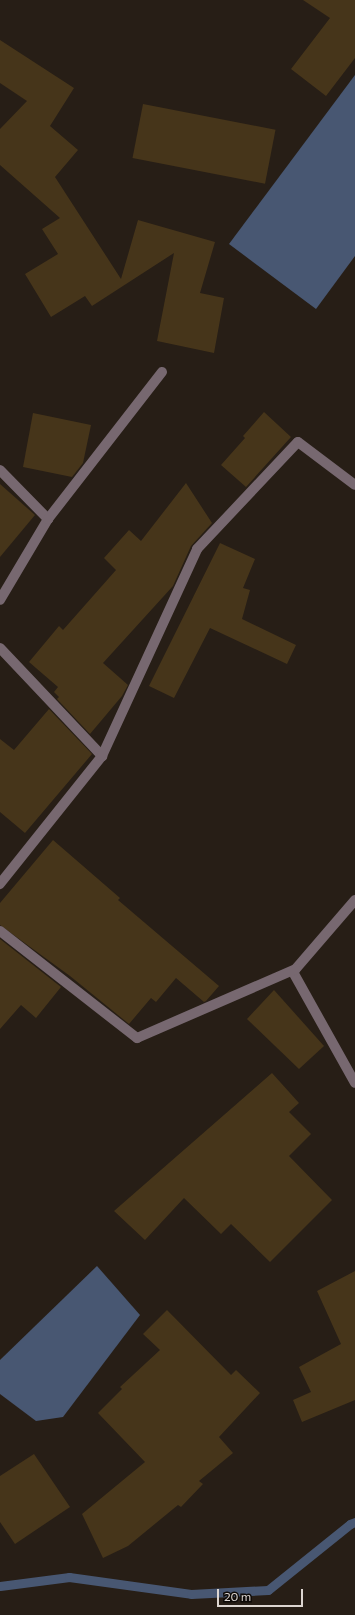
<!DOCTYPE html>
<html>
<head>
<meta charset="utf-8">
<style>
	body { margin:0 }
	#map { position:relative; width:355px; height:1615px; overflow:hidden; background:#271e16; font-family:Commissioner,sans-serif }
	div>[style] { position:absolute }
	[style*='--x'] { left:calc(var(--x)*1px); top:calc(var(--y)*1px); width:calc(var(--w)*1px); rotate:calc(var(--a)*1deg) }
	.water>* { inset:0; background:#485772 }
	.stream>* { height:9px; margin:-4.5px; padding:0 4.5px; transform-origin:4.5px; border-radius:4.5px; background:#485772 }
	.building>* { inset:0; background:#46351a; transform-origin:0 0 }
	.minor>* { height:10px; margin:-5px; padding:0 5px; transform-origin:5px; border-radius:5px; background:#776870 }
	span { translate:-50% -50%; white-space:nowrap; text-align:center; line-height:1.15; -webkit-text-stroke:3px #0d0906; paint-order:stroke }
	.scale { position:absolute; left:217px; top:1589px; width:86px; height:18px; box-sizing:border-box; border:2px solid #ddd6d1; border-top:0; padding-left:5px; font-size:12px; line-height:14px; white-space:nowrap; color:#ddd6d1; -webkit-text-stroke:3px #0d0906; paint-order:stroke }
</style>
</head>
<body>
<div id="map">
	<div class="water">
		<div style="clip-path:polygon(355px 75px,355px 256px,316px 309px,229px 244px)"></div>
		<div style="clip-path:polygon(97px 1266px,140px 1315px,63px 1417px,36px 1421px,0 1394px,0 1360px)"></div>
	</div>
	<div class="stream">
		<div style="--x:0;--y:1586;--w:70;--a:-7.4"></div>
		<div style="--x:69;--y:1577;--w:123;--a:7.9"></div>
		<div style="--x:191;--y:1594;--w:77;--a:-3"></div>
		<div style="--x:268;--y:1590;--w:105;--a:-38.8"></div>
		<div style="--x:350;--y:1524;--w:5;--a:-22"></div>
	</div>
	<div class="building">
		<div style="clip-path:polygon(303px 0,355px 0,355px 58px,326px 96px,291px 69px,330px 18px)"></div>
		<div style="clip-path:polygon(0 40px,74px 88px,50px 126px,78px 150px,55px 177px,121px 279px,138px 220px,215px 242px,200px 293px,224px 298px,214px 353px,157px 341px,174px 253px,92px 306px,85px 296px,51px 317px,25px 274px,58px 254px,42px 229px,60px 218px,0 165px,0 129px,27px 101px,0 83px)"></div>
		<div style="left:143px;top:104px;width:135px;height:55px;rotate:11deg"></div>
		<div style="clip-path:polygon(264px 412px,291px 437px,246px 487px,221px 465px,245px 438px,243px 436px)"></div>
		<div style="clip-path:polygon(33px 413px,91px 425px,83px 463px,72px 477px,23px 467px)"></div>
		<div style="clip-path:polygon(186px 483px,212px 523px,191px 546px,173px 586px,103px 663px,128px 685px,122px 696px,90px 734px,57px 699px,59px 697px,54px 692px,58px 687px,29px 662px,59px 626px,63px 630px,116px 570px,104px 558px,129px 530px,141px 541px)"></div>
		<div style="clip-path:polygon(0 484px,35px 515px,0 557px)"></div>
		<div style="clip-path:polygon(220px 543px,255px 559px,243px 588px,250px 590px,242px 619px,296px 645px,287px 664px,210px 628px,174px 698px,149px 686px)"></div>
		<div style="clip-path:polygon(49px 709px,92px 754px,25px 833px,0 812px,0 739px,14px 750px)"></div>
		<div style="clip-path:polygon(53px 840px,120px 898px,118px 900px,219px 986px,206px 1001px,204px 1002px,176px 978px,156px 1002px,151px 998px,129px 1024px,70px 976px,0 925px,0 903px)"></div>
		<div style="clip-path:polygon(0 939px,61px 987px,36px 1018px,21px 1005px,0 1029px)"></div>
		<div style="clip-path:polygon(274px 990px,324px 1046px,299px 1069px,247px 1019px)"></div>
		<div style="clip-path:polygon(272px 1073px,299px 1103px,289px 1112px,311px 1134px,289px 1156px,332px 1200px,270px 1262px,231px 1224px,221px 1234px,184px 1198px,145px 1240px,114px 1211px)"></div>
		<div style="clip-path:polygon(355px 1271px,355px 1400px,302px 1422px,293px 1400px,311px 1392px,299px 1367px,341px 1344px,317px 1291px)"></div>
		<div style="clip-path:polygon(167px 1310px,231px 1375px,236px 1370px,260px 1393px,219px 1437px,233px 1453px,199px 1481px,203px 1484px,181px 1507px,178px 1505px,128px 1546px,103px 1558px,82px 1514px,145px 1462px,98px 1413px,122px 1389px,120px 1387px,160px 1350px,143px 1334px)"></div>
		<div style="clip-path:polygon(34px 1454px,70px 1507px,15px 1544px,0 1522px,0 1476px)"></div>
	</div>
	<div class="minor">
		<div style="--x:0;--y:470;--w:69;--a:45.6"></div>
		<div style="--x:48;--y:519;--w:94;--a:120.7"></div>
		<div style="--x:48;--y:519;--w:186;--a:-52.2"></div>
		<div style="--x:0;--y:648;--w:149;--a:46.6"></div>
		<div style="--x:102;--y:756;--w:164;--a:128.6"></div>
		<div style="--x:102;--y:756;--w:228;--a:-65.3"></div>
		<div style="--x:197;--y:549;--w:147;--a:-46.7"></div>
		<div style="--x:298;--y:442;--w:71;--a:37"></div>
		<div style="--x:355;--y:900;--w:95;--a:130.7"></div>
		<div style="--x:293;--y:972;--w:127;--a:60.8"></div>
		<div style="--x:0;--y:931;--w:174;--a:38"></div>
		<div style="--x:137;--y:1038;--w:173;--a:-23.5"></div>
	</div>
	<div class="scale">20 m</div>
</div>
</body>
</html>
